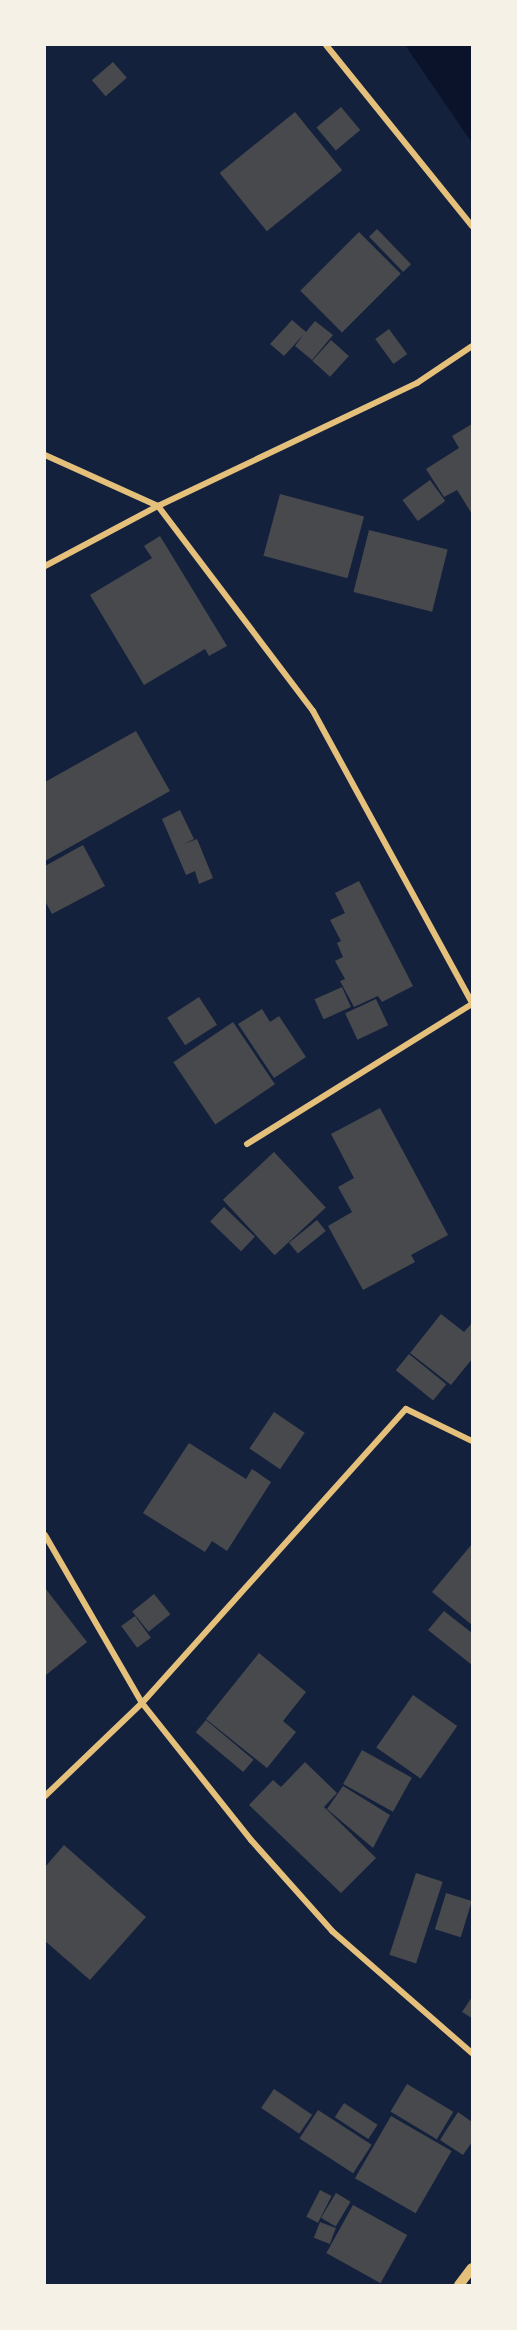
<!DOCTYPE html>
<html>
<head>
<meta charset="utf-8">
<style>
	body { margin:0 }
	#map { position:relative; width:517px; height:2330px; overflow:hidden; background:#14213d; font-family:"Sofia Sans Condensed",sans-serif }
	div>[style] { position:absolute }
	[style*='--x'] { left:calc(var(--x)*1px); top:calc(var(--y)*1px); width:calc(var(--w)*1px); rotate:calc(var(--a)*1deg) }
	.water>* { inset:0; background:#0b132b }
	.building>* { inset:0; background:#48494c; transform-origin:0 0 }
	.minor>* { height:6px; margin:-3px; padding:0 3px; transform-origin:3px; border-radius:3px; background:#e5c07b }
	.tertiary>* { height:10px; margin:-5px; padding:0 5px; transform-origin:5px; border-radius:5px; background:#e5c07b }
	span { translate:-50% -50%; white-space:nowrap; text-align:center; line-height:1.15; -webkit-text-stroke:5px #f6f1e7; paint-order:stroke }
	.frame { position:absolute; inset:0; border:46px solid #f6f1e7; pointer-events:none }
</style>
</head>
<body>
<div id="map">
	<div class="water">
		<div style="clip-path:polygon(405px 45px,472px 45px,472px 143px)"></div>
	</div>
	<div class="building">
		<div style="left:113px;top:62px;width:21px;height:28px;rotate:49deg"></div>
		<div style="left:341px;top:107px;width:30px;height:32px;rotate:50deg"></div>
		<div style="left:295px;top:112px;width:75px;height:97px;rotate:51deg"></div>
		<div style="left:377px;top:229px;width:49px;height:11px;rotate:46deg"></div>
		<div style="left:359px;top:232px;width:59px;height:83px;rotate:45deg"></div>
		<div style="clip-path:polygon(292px 320px,306px 332px,315px 321px,333px 335px,312px 360px,295px 346px,304px 334px,284px 356px,270px 344px)"></div>
		<div style="left:389px;top:329px;width:31px;height:17px;rotate:54deg"></div>
		<div style="left:331px;top:340px;width:24px;height:28px;rotate:42deg"></div>
		<div style="clip-path:polygon(472px 424px,472px 514px,457px 490px,444px 497px,426px 469px,459px 448px,452px 436px)"></div>
		<div style="left:430px;top:480px;width:26px;height:34px;rotate:54deg"></div>
		<div style="left:280px;top:494px;width:87px;height:64px;rotate:15deg"></div>
		<div style="left:369px;top:530px;width:81px;height:64px;rotate:14deg"></div>
		<div style="clip-path:polygon(160px 536px,227px 646px,209px 656px,205px 649px,144px 685px,90px 595px,152px 558px,144px 546px)"></div>
		<div style="clip-path:polygon(136px 731px,170px 791px,45px 861px,45px 782px)"></div>
		<div style="clip-path:polygon(180px 810px,194px 839px,184px 844px,197px 839px,213px 878px,199px 884px,195px 871px,186px 875px,162px 819px)"></div>
		<div style="clip-path:polygon(83px 845px,105px 886px,52px 914px,45px 901px,45px 866px)"></div>
		<div style="clip-path:polygon(359px 881px,413px 986px,382px 1002px,378px 996px,354px 1007px,340px 981px,345px 979px,335px 961px,343px 957px,337px 943px,341px 941px,330px 920px,345px 913px,335px 893px)"></div>
		<div style="left:342px;top:987px;width:22px;height:30px;rotate:66deg"></div>
		<div style="left:199px;top:997px;width:33px;height:38px;rotate:57deg"></div>
		<div style="left:376px;top:999px;width:29px;height:34px;rotate:65deg"></div>
		<div style="clip-path:polygon(262px 1009px,270px 1022px,279px 1016px,306px 1057px,274px 1078px,238px 1024px)"></div>
		<div style="left:233px;top:1022px;width:75px;height:72px;rotate:56deg"></div>
		<div style="clip-path:polygon(380px 1108px,448px 1235px,411px 1255px,415px 1262px,363px 1290px,328px 1226px,352px 1212px,338px 1187px,354px 1178px,331px 1134px)"></div>
		<div style="left:274px;top:1152px;width:76px;height:70px;rotate:47deg"></div>
		<div style="left:224px;top:1207px;width:43px;height:20px;rotate:44deg"></div>
		<div style="left:317px;top:1220px;width:14px;height:36px;rotate:51deg"></div>
		<div style="clip-path:polygon(441px 1314px,464px 1332px,472px 1323px,472px 1359px,451px 1385px,410px 1353px)"></div>
		<div style="left:409px;top:1354px;width:48px;height:21px;rotate:39deg"></div>
		<div style="left:274px;top:1412px;width:37px;height:44px;rotate:34deg"></div>
		<div style="clip-path:polygon(189px 1443px,246px 1479px,252px 1469px,271px 1482px,227px 1551px,212px 1541px,205px 1552px,143px 1513px)"></div>
		<div style="clip-path:polygon(472px 1544px,472px 1625px,432px 1592px)"></div>
		<div style="clip-path:polygon(45px 1588px,87px 1642px,46px 1675px,45px 1673px)"></div>
		<div style="left:154px;top:1594px;width:26px;height:28px;rotate:51deg"></div>
		<div style="clip-path:polygon(444px 1611px,472px 1633px,472px 1665px,428px 1630px)"></div>
		<div style="left:135px;top:1616px;width:27px;height:17px;rotate:54deg"></div>
		<div style="clip-path:polygon(259px 1653px,306px 1692px,283px 1721px,296px 1732px,267px 1768px,206px 1719px)"></div>
		<div style="left:413px;top:1695px;width:54px;height:64px;rotate:35deg"></div>
		<div style="left:206px;top:1720px;width:62px;height:16px;rotate:40deg"></div>
		<div style="left:362px;top:1750px;width:57px;height:39px;rotate:29deg"></div>
		<div style="clip-path:polygon(305px 1762px,337px 1793px,324px 1807px,376px 1858px,341px 1893px,249px 1805px,273px 1780px,281px 1787px)"></div>
		<div style="clip-path:polygon(343px 1786px,390px 1815px,373px 1848px,327px 1809px)"></div>
		<div style="clip-path:polygon(64px 1845px,146px 1917px,90px 1980px,45px 1941px,45px 1867px)"></div>
		<div style="left:416px;top:1873px;width:28px;height:86px;rotate:18deg"></div>
		<div style="left:446px;top:1893px;width:27px;height:38px;rotate:17deg"></div>
		<div style="clip-path:polygon(472px 1997px,472px 2018px,462px 2012px)"></div>
		<div style="left:407px;top:2084px;width:54px;height:32px;rotate:31deg"></div>
		<div style="left:274px;top:2089px;width:46px;height:23px;rotate:34deg"></div>
		<div style="left:344px;top:2103px;width:40px;height:17px;rotate:33deg"></div>
		<div style="left:318px;top:2110px;width:64px;height:34px;rotate:33deg"></div>
		<div style="clip-path:polygon(458px 2112px,472px 2122px,472px 2142px,463px 2155px,440px 2140px)"></div>
		<div style="left:391px;top:2116px;width:70px;height:72px;rotate:30deg"></div>
		<div style="left:320px;top:2190px;width:13px;height:30px;rotate:27deg"></div>
		<div style="left:336px;top:2193px;width:17px;height:29px;rotate:31deg"></div>
		<div style="left:353px;top:2205px;width:62px;height:55px;rotate:29deg"></div>
		<div style="left:320px;top:2222px;width:17px;height:17px;rotate:21deg"></div>
	</div>
	<div class="minor">
		<div style="--x:326;--y:45;--w:233;--a:51.1"></div>
		<div style="--x:45;--y:455;--w:124;--a:24.3"></div>
		<div style="--x:158;--y:506;--w:257;--a:52.9"></div>
		<div style="--x:313;--y:711;--w:332;--a:61.4"></div>
		<div style="--x:45;--y:566;--w:128;--a:-28"></div>
		<div style="--x:158;--y:506;--w:287;--a:-25.4"></div>
		<div style="--x:417;--y:383;--w:66;--a:-33.9"></div>
		<div style="--x:247;--y:1144;--w:265;--a:-31.9"></div>
		<div style="--x:45;--y:1535;--w:194;--a:60"></div>
		<div style="--x:142;--y:1703;--w:175;--a:51.5"></div>
		<div style="--x:251;--y:1840;--w:122;--a:48.3"></div>
		<div style="--x:332;--y:1931;--w:186;--a:41.1"></div>
		<div style="--x:45;--y:1796;--w:134;--a:-43.8"></div>
		<div style="--x:142;--y:1703;--w:395;--a:-48.1"></div>
		<div style="--x:406;--y:1409;--w:73;--a:25.9"></div>
	</div>
	<div class="tertiary">
		<div style="--x:459;--y:2285;--w:21;--a:-53"></div>
	</div>
	<div class="frame"></div>
</div>
</body>
</html>
